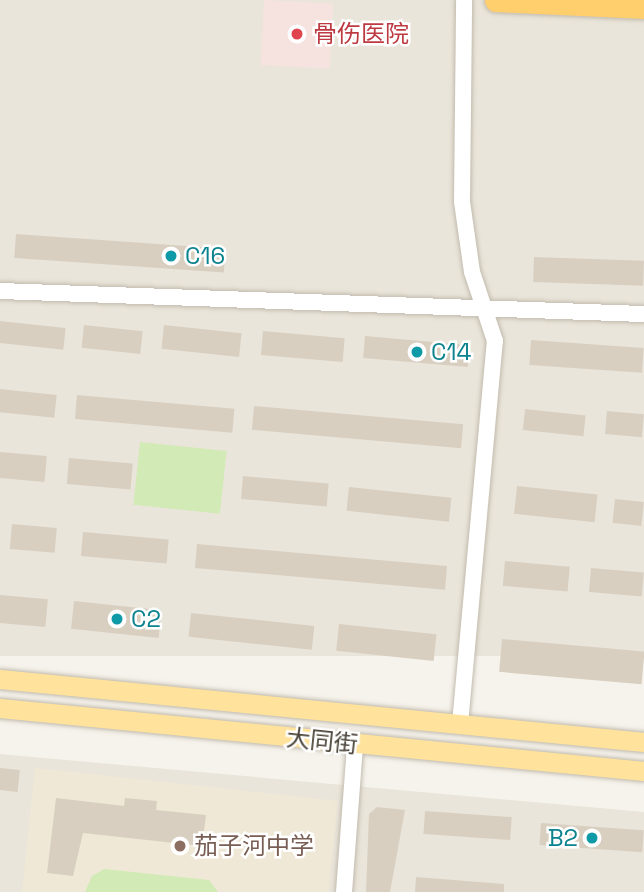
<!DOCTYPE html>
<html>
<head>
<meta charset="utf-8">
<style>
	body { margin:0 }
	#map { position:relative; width:644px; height:892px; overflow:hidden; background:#f6f3ec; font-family:"Space Grotesk","Noto Sans SC",sans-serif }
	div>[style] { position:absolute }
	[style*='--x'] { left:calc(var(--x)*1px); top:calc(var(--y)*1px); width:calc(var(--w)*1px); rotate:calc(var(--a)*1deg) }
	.residential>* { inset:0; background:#eae5da; transform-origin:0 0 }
	.education>* { inset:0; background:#efe8d6 }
	.medical>* { inset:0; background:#f6e3e0; transform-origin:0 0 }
	.green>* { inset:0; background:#d2eab5; transform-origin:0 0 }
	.building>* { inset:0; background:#d8cfc1; transform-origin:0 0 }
	.roads { filter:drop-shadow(0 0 2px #c2bbae) drop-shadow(0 0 2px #c2bbae) }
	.minor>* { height:16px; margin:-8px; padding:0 8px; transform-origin:8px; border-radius:8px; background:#fff }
	.major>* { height:19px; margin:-9.5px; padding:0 9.5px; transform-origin:9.5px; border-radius:9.5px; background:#ffe39c }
	.highway>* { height:23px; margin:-11.5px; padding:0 11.5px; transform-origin:11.5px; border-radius:11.5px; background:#ffcf6e }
	.dots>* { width:19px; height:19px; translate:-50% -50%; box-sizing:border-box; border:4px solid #fff; border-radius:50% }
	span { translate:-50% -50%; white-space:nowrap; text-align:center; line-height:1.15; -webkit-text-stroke:5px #fff; paint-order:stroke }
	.health-label { font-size:24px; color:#be3a42 }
	.left { translate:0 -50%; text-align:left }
	.culture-label { font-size:24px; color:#0d838f }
	.right { translate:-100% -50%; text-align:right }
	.street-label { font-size:24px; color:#4b4439 }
	.education-label { font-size:24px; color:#785e54 }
</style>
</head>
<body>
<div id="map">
	<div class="residential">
		<div style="left:0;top:0;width:644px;height:656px"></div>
		<div style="clip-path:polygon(0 754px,644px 812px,644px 892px,0 892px)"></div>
	</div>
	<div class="education">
		<div style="clip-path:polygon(35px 768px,338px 801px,328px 892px,22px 892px)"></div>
	</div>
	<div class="medical">
		<div style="left:264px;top:0;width:69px;height:65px;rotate:3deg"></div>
	</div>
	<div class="green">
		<div style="left:140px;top:442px;width:87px;height:63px;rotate:6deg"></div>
		<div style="clip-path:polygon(104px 869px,209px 880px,218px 892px,85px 892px,92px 876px)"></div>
	</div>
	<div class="building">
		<div style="left:16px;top:234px;width:210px;height:24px;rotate:4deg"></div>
		<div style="left:534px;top:257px;width:110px;height:25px;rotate:2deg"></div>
		<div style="left:0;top:321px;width:66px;height:22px;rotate:6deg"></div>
		<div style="left:84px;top:325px;width:59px;height:23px;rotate:6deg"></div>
		<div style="left:164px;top:325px;width:78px;height:24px;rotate:6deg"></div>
		<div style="left:263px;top:331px;width:82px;height:24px;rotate:5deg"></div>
		<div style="left:365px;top:336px;width:105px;height:22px;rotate:5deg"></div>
		<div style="left:531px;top:340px;width:113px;height:25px;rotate:4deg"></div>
		<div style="left:0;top:389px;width:57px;height:23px;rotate:6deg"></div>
		<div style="left:77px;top:395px;width:158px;height:24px;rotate:5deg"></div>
		<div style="left:254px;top:406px;width:210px;height:24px;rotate:5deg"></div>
		<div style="left:525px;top:409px;width:61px;height:21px;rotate:6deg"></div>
		<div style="left:607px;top:411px;width:37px;height:23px;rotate:5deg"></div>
		<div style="left:0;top:452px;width:47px;height:26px;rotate:5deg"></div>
		<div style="left:69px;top:458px;width:64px;height:26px;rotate:5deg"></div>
		<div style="left:243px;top:476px;width:86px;height:23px;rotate:5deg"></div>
		<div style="left:517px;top:486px;width:81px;height:28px;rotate:6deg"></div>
		<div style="left:349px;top:487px;width:103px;height:24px;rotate:6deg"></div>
		<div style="left:615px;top:499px;width:29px;height:24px;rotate:6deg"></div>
		<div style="left:12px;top:524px;width:45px;height:25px;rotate:5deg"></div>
		<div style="left:83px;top:532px;width:86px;height:24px;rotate:5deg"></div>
		<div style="left:197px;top:544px;width:251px;height:24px;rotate:5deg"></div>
		<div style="left:505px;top:561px;width:65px;height:25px;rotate:5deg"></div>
		<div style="left:591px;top:568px;width:53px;height:24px;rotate:5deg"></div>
		<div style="left:0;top:595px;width:48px;height:28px;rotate:5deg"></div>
		<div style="left:74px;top:601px;width:88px;height:28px;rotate:6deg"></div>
		<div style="left:191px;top:613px;width:124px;height:24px;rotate:6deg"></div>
		<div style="left:339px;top:624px;width:98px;height:27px;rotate:6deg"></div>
		<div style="left:502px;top:639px;width:143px;height:33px;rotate:5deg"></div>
		<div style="left:0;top:768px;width:20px;height:22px;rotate:6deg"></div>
		<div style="clip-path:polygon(56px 798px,124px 806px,125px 798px,157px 801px,156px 810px,206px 815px,202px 846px,83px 833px,73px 876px,47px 873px)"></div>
		<div style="clip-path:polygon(377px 807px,405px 810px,390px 892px,366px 892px,369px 814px)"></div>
		<div style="left:425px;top:811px;width:87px;height:23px;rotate:4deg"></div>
		<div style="left:541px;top:823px;width:103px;height:22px;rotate:4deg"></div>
		<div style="clip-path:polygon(416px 877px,504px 884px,504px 892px,415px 892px)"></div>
	</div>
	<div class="roads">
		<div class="minor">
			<div style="--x:0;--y:291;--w:644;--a:2.05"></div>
			<div style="--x:460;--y:724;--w:385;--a:-84.8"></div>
			<div style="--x:495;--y:341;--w:73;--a:-108.4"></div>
			<div style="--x:472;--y:272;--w:71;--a:-98.1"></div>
			<div style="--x:462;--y:202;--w:202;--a:-89.4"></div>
			<div style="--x:344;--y:892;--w:148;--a:-85.7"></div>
		</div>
		<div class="major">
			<div style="--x:0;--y:679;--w:647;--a:5.59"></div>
			<div style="--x:0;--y:708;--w:647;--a:5.59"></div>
		</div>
		<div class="highway">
			<div style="--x:496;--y:0;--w:148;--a:2.7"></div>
		</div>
	</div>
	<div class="dots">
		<div style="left:297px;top:34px;background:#e0444e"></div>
		<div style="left:171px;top:256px;background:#0f9aa8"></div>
		<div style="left:417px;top:352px;background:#0f9aa8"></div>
		<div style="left:117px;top:619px;background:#0f9aa8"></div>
		<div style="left:592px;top:838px;background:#0f9aa8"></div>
		<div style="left:180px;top:846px;background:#8d6e63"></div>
	</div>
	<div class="health-label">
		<span class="left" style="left:313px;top:34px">骨伤医院</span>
	</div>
	<div class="culture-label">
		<span class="left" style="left:185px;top:256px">C16</span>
		<span class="left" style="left:431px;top:352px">C14</span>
		<span class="left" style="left:131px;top:619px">C2</span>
		<span class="right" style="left:578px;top:838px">B2</span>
	</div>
	<div class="street-label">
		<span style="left:322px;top:741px;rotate:6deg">大同街</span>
	</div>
	<div class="education-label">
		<span class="left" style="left:194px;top:846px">茄子河中学</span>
	</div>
</div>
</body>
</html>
